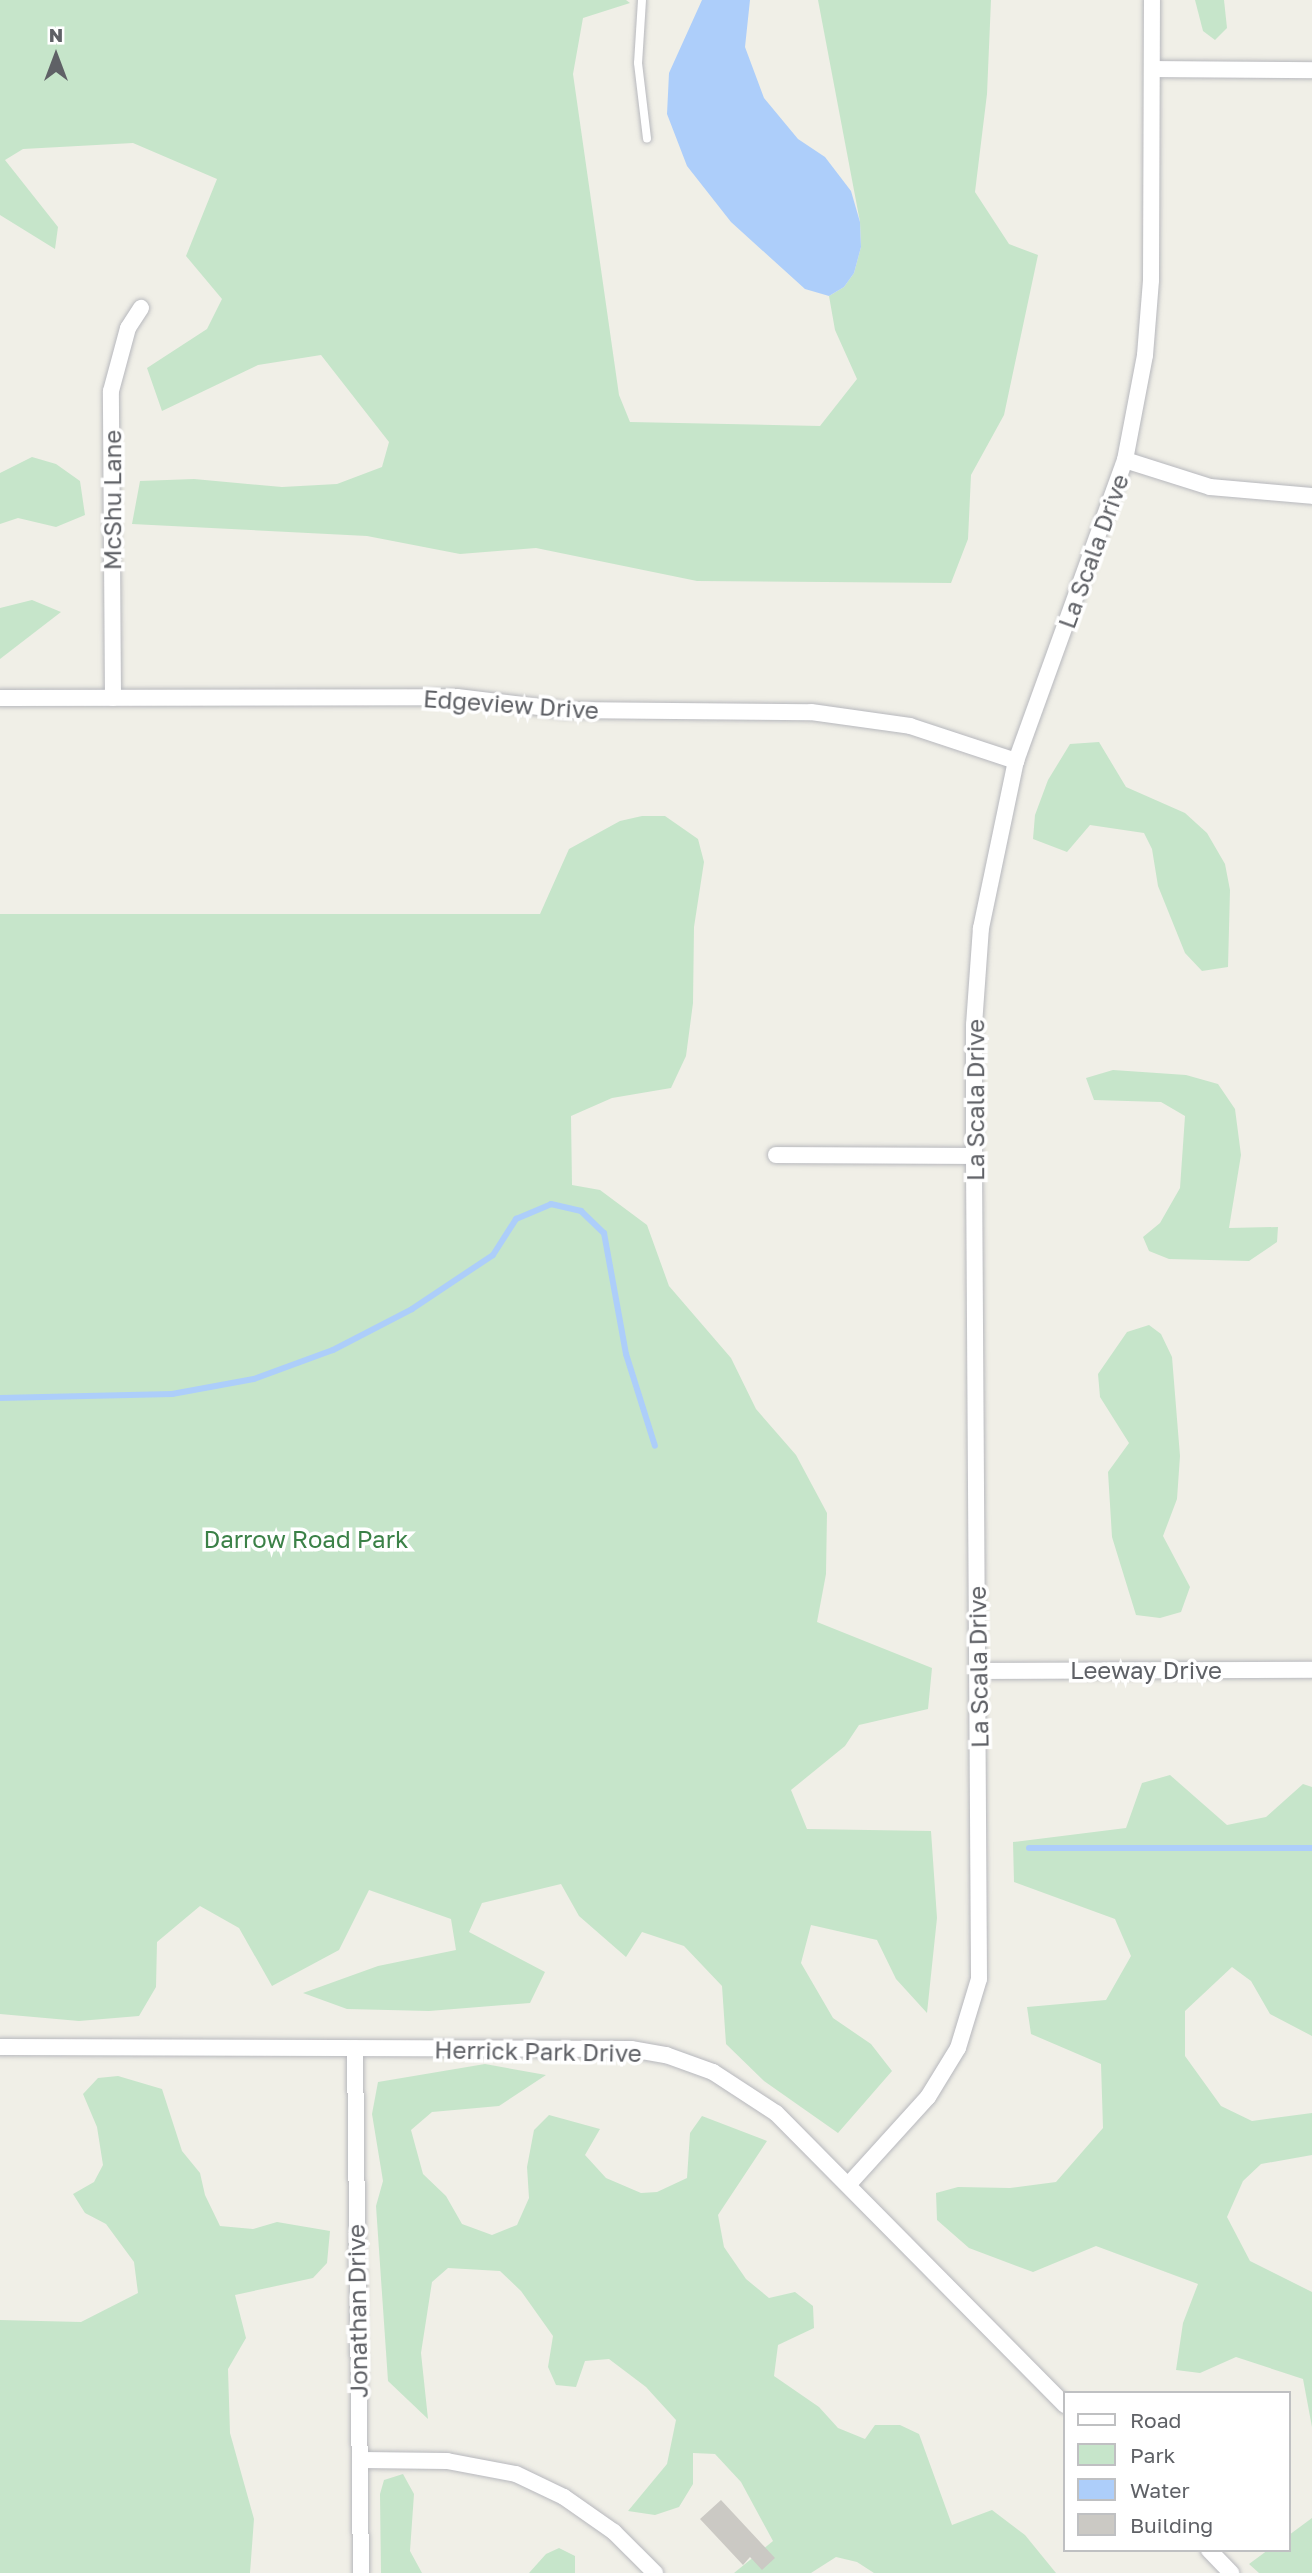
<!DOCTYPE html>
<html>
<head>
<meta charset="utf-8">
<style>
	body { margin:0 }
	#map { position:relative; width:1312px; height:2573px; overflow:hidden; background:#f0efe7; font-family:"Golos Text",sans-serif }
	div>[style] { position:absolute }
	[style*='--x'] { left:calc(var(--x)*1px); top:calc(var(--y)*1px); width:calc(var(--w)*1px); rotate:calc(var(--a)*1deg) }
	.green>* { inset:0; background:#c6e5ca }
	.water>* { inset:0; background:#adcefa }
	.stream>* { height:6px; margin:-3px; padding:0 3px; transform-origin:3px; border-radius:3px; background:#adcefa }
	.building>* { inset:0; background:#cbc9c4 }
	.roads { filter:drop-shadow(0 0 2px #b7b8bd) drop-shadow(0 0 2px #b7b8bd) }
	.service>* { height:8px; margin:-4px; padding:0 4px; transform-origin:4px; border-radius:4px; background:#fff }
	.minor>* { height:16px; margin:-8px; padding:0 8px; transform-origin:8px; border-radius:8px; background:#fff }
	span { translate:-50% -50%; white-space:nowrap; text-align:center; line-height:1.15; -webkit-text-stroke:7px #fff; paint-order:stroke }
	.street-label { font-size:24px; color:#5f6166 }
	.park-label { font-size:24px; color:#3b8147 }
	.legend { position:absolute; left:1063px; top:2391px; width:228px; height:161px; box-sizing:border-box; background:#fff; border:2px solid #bfc0c2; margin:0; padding:9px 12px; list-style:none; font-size:21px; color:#5f6166 }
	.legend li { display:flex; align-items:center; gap:14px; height:35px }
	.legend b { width:35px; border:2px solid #bfc0c2 }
	.north { position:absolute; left:21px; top:21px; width:70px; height:70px; -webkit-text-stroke:5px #fff; paint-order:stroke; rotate:0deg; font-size:19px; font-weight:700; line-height:28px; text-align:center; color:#5f6166 }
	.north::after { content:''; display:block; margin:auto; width:24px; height:32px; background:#5f6166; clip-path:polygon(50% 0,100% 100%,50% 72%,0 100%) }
</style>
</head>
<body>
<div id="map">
	<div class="green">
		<div style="clip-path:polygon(0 0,626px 0,630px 3px,583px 18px,573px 74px,619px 395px,630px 422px,820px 426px,857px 379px,835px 330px,829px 296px,844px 287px,854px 273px,861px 247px,860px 222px,818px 0,991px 0,987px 94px,975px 192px,1009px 244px,1038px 255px,1004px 415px,971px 475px,968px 539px,951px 583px,697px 581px,536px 548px,460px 554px,367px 536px,132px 524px,140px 481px,194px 479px,282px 487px,337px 484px,382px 467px,389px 442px,321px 355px,258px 365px,162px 411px,147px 368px,207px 329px,222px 299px,186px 256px,217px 179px,133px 143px,23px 149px,5px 160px,58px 227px,55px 249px,0 215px)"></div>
		<div style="clip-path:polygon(1195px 0,1224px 0,1227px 28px,1215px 40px,1203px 31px)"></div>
		<div style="clip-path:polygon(32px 457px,56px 464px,80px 481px,85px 515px,56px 527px,18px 518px,0 524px,0 473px)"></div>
		<div style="clip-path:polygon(32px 600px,61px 612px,0 659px,0 608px)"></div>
		<div style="clip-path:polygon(1099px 742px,1126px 787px,1185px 813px,1207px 833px,1225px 864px,1230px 890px,1228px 967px,1202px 971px,1185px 953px,1158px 886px,1152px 849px,1144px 833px,1090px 825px,1067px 852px,1033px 839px,1035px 815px,1048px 780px,1070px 744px)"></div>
		<div style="clip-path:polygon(642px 816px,665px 816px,698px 839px,704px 862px,694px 927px,693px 1003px,686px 1056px,671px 1088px,612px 1098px,571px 1116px,572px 1185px,600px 1190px,647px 1225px,669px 1286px,731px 1358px,756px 1409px,796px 1455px,827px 1513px,826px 1574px,817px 1622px,932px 1668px,928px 1709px,859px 1725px,845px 1746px,791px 1790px,807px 1829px,931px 1831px,937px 1918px,927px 2013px,896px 1979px,877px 1940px,811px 1925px,801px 1963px,833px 2018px,871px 2044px,892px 2071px,838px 2133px,764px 2081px,726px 2044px,722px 1986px,684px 1946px,642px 1932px,626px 1957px,579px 1916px,561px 1884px,482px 1903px,469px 1932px,545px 1972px,530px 2003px,429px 2011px,347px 2009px,303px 1993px,378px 1966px,456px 1950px,451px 1919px,369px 1890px,339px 1950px,272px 1986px,239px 1928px,200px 1906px,157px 1942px,156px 1987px,139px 2016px,79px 2021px,0 2014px,0 914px,540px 914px,569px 849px,620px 821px)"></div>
		<div style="clip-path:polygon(1113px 1070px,1186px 1075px,1218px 1084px,1235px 1109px,1241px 1155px,1229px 1228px,1278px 1227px,1277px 1242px,1249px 1261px,1169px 1259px,1149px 1251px,1143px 1237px,1160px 1223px,1180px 1188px,1185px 1116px,1161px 1102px,1094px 1100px,1086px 1078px)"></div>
		<div style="clip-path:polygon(1149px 1325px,1161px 1334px,1172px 1357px,1180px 1456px,1177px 1499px,1163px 1536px,1190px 1587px,1181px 1612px,1160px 1618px,1136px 1615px,1112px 1537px,1108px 1472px,1129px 1443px,1100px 1397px,1098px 1374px,1127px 1332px)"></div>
		<div style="clip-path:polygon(1170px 1775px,1227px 1825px,1266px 1817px,1303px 1784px,1312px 1787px,1312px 2036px,1270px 2014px,1251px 1981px,1232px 1967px,1185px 2011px,1185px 2056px,1221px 2106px,1252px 2121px,1312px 2113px,1312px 2155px,1261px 2164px,1243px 2181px,1227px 2217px,1250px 2261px,1312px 2292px,1312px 2427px,1303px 2379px,1236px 2357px,1200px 2373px,1176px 2370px,1183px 2323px,1198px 2284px,1096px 2246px,1033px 2272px,969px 2248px,937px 2220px,936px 2193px,958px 2187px,1010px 2188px,1056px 2182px,1103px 2128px,1101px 2064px,1031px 2034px,1027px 2007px,1106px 2000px,1131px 1956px,1115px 1919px,1014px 1882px,1013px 1842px,1126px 1828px,1142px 1783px)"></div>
		<div style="clip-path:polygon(485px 2064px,546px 2075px,499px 2106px,432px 2112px,411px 2130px,423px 2174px,446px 2196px,462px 2224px,492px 2235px,517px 2225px,529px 2198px,527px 2167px,534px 2130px,549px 2115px,600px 2129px,585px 2155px,606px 2178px,641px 2193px,657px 2192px,687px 2178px,690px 2133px,702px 2116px,767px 2141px,718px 2215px,724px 2247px,746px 2279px,769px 2298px,795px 2292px,813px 2306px,814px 2328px,778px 2345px,774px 2376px,819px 2407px,838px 2428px,865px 2439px,875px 2425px,900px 2425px,919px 2434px,952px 2525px,992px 2510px,1025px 2535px,1056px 2573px,874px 2573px,857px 2562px,836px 2557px,811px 2573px,734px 2573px,773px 2541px,741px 2482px,715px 2454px,693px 2453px,693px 2484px,679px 2507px,655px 2515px,628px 2511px,667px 2464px,676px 2420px,646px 2387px,609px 2359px,585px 2361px,576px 2387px,556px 2385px,548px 2367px,553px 2336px,521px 2291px,500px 2271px,448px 2268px,432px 2282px,421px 2353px,428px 2419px,388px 2381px,376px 2206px,383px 2181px,372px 2114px,378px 2082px)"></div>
		<div style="clip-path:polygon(118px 2076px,162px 2089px,182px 2151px,200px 2173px,205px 2195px,220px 2226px,253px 2229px,277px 2222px,330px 2231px,327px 2263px,313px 2278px,235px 2295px,246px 2338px,228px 2369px,230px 2433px,254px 2519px,250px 2573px,0 2573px,0 2320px,81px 2322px,138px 2293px,134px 2262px,106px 2224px,85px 2213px,73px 2194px,94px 2182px,103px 2165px,97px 2127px,83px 2094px,98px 2078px)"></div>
		<div style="clip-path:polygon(403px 2474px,414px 2494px,410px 2551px,422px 2573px,381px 2573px,380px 2494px,384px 2480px)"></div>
		<div style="clip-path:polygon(1312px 2518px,1312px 2573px,1259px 2573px,1249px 2564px,1268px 2550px,1289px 2550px,1289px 2535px)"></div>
		<div style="clip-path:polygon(559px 2548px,575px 2556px,575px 2573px,529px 2573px,546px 2554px)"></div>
	</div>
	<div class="water">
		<div style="clip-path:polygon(702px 0,750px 0,745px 47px,764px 98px,798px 139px,825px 157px,851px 191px,860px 222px,861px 247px,854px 273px,844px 287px,829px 296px,805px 289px,731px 222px,687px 166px,667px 114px,669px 73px)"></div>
	</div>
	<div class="stream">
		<div style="--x:0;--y:1398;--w:172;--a:-1.3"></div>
		<div style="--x:172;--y:1394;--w:83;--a:-10.4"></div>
		<div style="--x:254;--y:1379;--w:84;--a:-20.2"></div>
		<div style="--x:333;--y:1350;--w:89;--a:-27.4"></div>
		<div style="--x:412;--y:1309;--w:97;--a:-33.7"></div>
		<div style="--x:493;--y:1255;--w:43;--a:-57.4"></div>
		<div style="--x:516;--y:1219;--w:38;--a:-23"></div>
		<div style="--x:551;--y:1204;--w:31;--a:13"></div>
		<div style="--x:581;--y:1211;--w:32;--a:44"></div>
		<div style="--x:604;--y:1233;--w:123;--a:79.7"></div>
		<div style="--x:626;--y:1354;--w:96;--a:72.5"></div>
		<div style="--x:1029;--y:1848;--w:283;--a:0"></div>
	</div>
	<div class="building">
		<div style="clip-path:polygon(721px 2500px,775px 2558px,762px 2570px,750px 2557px,743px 2565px,700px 2519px)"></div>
	</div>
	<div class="roads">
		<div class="service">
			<div style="--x:642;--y:0;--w:63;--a:93.6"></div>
			<div style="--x:638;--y:63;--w:76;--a:83.2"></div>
		</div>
		<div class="minor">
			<div style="--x:1155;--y:69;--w:157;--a:0.4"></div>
			<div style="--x:1125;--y:460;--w:89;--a:17.6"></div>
			<div style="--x:1210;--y:487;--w:102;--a:5"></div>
			<div style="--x:0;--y:698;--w:457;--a:-0.1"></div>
			<div style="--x:457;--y:697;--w:108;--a:6.9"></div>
			<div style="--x:564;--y:710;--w:247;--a:0.5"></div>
			<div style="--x:811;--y:712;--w:100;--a:8"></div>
			<div style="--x:910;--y:726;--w:112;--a:18.3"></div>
			<div style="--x:113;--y:698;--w:307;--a:-90.4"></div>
			<div style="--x:111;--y:391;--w:65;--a:-74.9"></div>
			<div style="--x:128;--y:328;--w:24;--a:-57"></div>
			<div style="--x:776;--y:1155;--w:198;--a:0.3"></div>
			<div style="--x:980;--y:1671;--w:332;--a:-0.2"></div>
			<div style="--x:0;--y:2047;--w:631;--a:0.18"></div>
			<div style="--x:631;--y:2049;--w:36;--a:10"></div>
			<div style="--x:666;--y:2055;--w:50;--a:19.9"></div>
			<div style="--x:713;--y:2072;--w:75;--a:33.1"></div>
			<div style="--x:776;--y:2113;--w:411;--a:45.3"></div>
			<div style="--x:355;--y:2048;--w:525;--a:89.35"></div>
			<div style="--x:849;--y:2184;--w:118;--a:-47.8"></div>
			<div style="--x:928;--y:2097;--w:57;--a:-58.5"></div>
			<div style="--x:958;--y:2048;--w:72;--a:-73.1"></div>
			<div style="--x:979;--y:1979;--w:823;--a:-90.35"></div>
			<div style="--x:974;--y:1156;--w:131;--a:-90"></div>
			<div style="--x:974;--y:1025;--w:97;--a:-85.9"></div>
			<div style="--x:981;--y:928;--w:171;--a:-78.2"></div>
			<div style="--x:1016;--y:761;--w:320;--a:-70.1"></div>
			<div style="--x:1125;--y:460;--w:107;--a:-79.2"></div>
			<div style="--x:1145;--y:355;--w:75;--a:-85.4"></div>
			<div style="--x:1151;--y:280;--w:280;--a:-89.8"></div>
			<div style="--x:361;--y:2460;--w:86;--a:0.7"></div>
			<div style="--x:447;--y:2461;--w:70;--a:10.7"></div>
			<div style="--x:516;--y:2474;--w:53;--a:25.6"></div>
			<div style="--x:564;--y:2497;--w:61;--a:35"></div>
			<div style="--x:614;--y:2532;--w:58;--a:45"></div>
			<div style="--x:1209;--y:2550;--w:32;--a:46"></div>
		</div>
	</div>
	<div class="street-label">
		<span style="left:112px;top:500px;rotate:-90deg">McShu Lane</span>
		<span style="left:1093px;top:551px;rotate:-70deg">La Scala Drive</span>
		<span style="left:511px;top:704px;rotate:4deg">Edgeview Drive</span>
		<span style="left:975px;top:1100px;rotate:-90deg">La Scala Drive</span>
		<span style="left:978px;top:1667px;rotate:-91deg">La Scala Drive</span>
		<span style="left:1146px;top:1670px">Leeway Drive</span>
		<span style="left:538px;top:2051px;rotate:1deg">Herrick Park Drive</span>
		<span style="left:357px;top:2311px;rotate:-91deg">Jonathan Drive</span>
	</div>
	<div class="park-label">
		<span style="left:306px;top:1539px">Darrow Road Park</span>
	</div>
	<ul class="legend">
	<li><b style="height:9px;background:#fff"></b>Road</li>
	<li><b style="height:19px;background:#c6e5ca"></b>Park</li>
	<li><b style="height:19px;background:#adcefa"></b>Water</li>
	<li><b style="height:19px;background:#cbc9c4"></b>Building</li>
	</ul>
	<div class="north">N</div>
</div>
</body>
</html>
